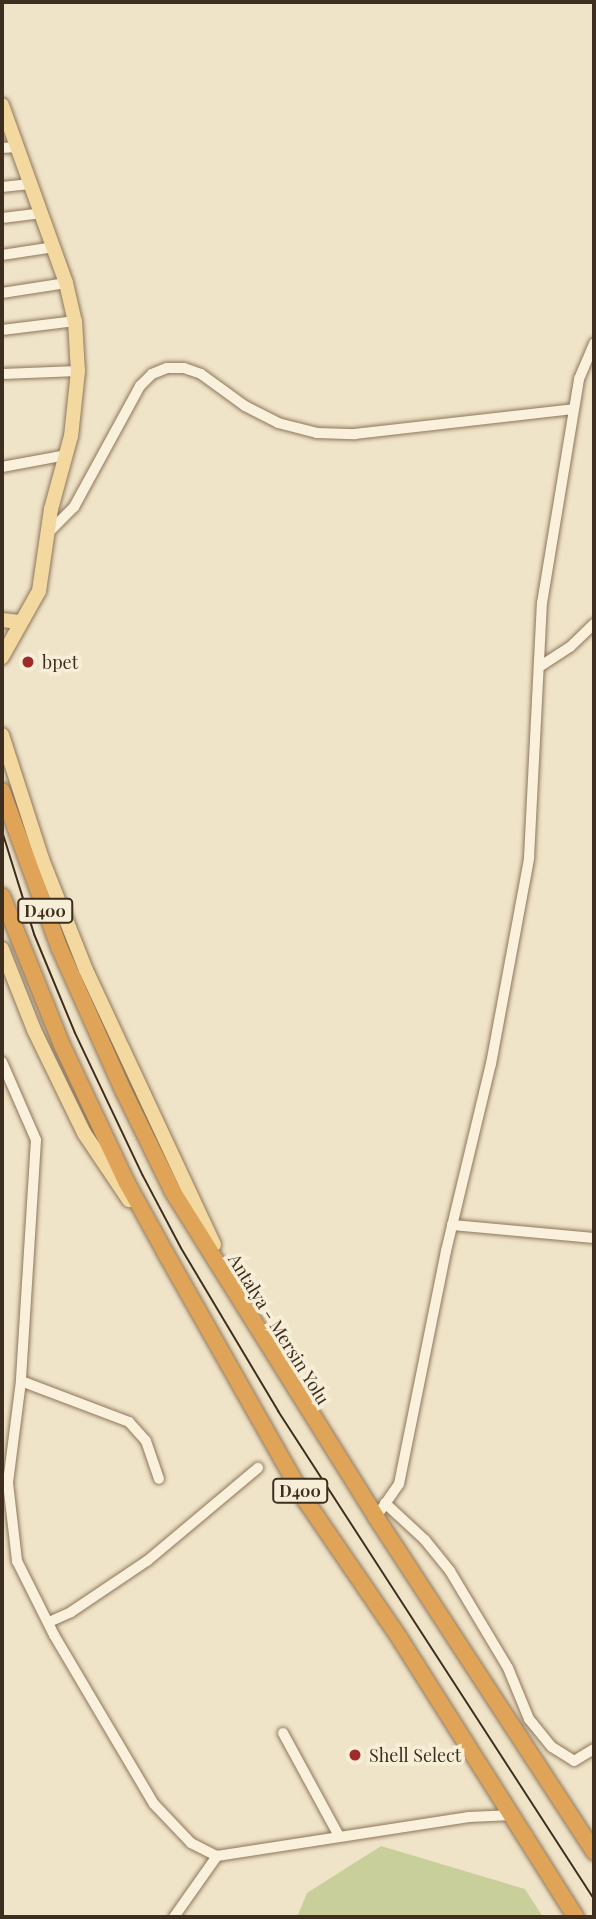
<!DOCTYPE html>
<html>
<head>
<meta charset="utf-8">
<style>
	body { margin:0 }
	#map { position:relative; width:596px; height:1919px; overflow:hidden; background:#f0e4c8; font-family:"Playfair Display",serif }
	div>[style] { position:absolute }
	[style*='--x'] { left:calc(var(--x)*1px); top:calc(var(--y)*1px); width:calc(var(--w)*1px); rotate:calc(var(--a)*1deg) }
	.green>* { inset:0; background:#c9cf9b }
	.roads { filter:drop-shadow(0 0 2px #8d765c) drop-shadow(0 0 2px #8d765c) }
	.minor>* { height:10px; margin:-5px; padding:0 5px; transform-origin:5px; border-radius:5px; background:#faf1dc }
	.major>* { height:14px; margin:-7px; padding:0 7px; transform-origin:7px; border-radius:7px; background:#f3d9a0 }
	.highway>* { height:16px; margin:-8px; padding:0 8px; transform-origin:8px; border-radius:8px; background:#e0a458 }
	.tram>* { height:2px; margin:-1px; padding:0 1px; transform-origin:1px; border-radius:1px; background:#3d2e20 }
	.dots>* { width:19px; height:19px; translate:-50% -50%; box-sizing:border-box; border:4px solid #f7eed8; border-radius:50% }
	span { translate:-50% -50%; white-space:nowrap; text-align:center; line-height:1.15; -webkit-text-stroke:7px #f7eed8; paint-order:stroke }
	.shield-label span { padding:2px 5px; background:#f7eed8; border:2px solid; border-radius:5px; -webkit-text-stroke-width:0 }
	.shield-label { font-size:16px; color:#3d2e20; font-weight:700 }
	.poi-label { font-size:18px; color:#3d2e20 }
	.left { translate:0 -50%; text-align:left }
	.street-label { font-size:18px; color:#3d2e20 }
	.frame { position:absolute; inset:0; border:4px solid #3d2e20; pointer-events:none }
</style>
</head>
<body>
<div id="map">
	<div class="green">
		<div style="clip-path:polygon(381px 1846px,525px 1889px,543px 1917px,297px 1917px,307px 1893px)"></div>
	</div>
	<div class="roads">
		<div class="minor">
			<div style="--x:2;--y:148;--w:14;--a:-4"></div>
			<div style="--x:2;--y:187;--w:28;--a:-6"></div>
			<div style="--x:2;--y:218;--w:38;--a:-7"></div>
			<div style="--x:2;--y:255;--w:53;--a:-8.7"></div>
			<div style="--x:2;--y:293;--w:65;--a:-8.9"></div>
			<div style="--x:2;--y:330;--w:74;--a:-7"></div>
			<div style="--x:2;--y:374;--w:76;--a:-2.3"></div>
			<div style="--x:2;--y:467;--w:65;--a:-10.6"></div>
			<div style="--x:48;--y:533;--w:37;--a:-45"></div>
			<div style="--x:74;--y:507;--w:138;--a:-61.4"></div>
			<div style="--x:140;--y:386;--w:17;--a:-45"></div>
			<div style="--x:152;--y:374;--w:16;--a:-22"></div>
			<div style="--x:167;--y:368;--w:17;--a:0"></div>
			<div style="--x:184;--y:368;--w:18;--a:19"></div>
			<div style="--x:201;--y:374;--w:54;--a:36"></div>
			<div style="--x:245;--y:406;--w:37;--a:27"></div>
			<div style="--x:278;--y:423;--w:40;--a:14.4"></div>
			<div style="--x:317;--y:433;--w:38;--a:2"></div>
			<div style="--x:355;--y:434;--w:219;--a:-6.5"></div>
			<div style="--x:539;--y:667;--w:37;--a:-33"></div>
			<div style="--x:570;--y:647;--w:33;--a:-44"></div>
			<div style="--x:2;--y:1062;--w:85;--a:66.4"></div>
			<div style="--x:36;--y:1140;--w:241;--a:93.6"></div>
			<div style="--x:21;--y:1381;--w:103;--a:97.3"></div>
			<div style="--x:8;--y:1483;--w:79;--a:83.4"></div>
			<div style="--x:17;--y:1561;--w:83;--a:63.4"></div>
			<div style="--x:54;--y:1635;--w:196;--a:59.4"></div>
			<div style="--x:154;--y:1804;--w:54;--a:46.5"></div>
			<div style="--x:191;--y:1843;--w:29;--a:27"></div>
			<div style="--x:217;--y:1856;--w:255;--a:-8.8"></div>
			<div style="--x:469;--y:1817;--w:44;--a:-2.6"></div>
			<div style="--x:452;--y:1225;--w:143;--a:5.2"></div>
			<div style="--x:21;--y:1381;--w:116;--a:20.8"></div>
			<div style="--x:129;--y:1422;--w:25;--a:48"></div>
			<div style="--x:146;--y:1441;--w:40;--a:71.1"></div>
			<div style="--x:385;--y:1503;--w:54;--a:42.8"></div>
			<div style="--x:425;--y:1540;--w:40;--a:51"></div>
			<div style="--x:450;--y:1571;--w:113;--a:59.1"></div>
			<div style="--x:508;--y:1668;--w:55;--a:67.6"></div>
			<div style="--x:529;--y:1719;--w:36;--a:51"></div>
			<div style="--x:552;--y:1747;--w:26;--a:32"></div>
			<div style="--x:574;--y:1761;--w:23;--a:-31"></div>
			<div style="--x:376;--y:1517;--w:40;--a:-55.1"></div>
			<div style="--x:399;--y:1484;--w:238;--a:-78.6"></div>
			<div style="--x:446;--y:1251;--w:192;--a:-76.5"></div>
			<div style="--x:491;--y:1064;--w:209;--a:-79.5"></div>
			<div style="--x:529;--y:858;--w:255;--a:-87.1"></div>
			<div style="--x:542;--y:603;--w:227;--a:-80.6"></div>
			<div style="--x:579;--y:379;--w:39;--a:-67"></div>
			<div style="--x:49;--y:1622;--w:24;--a:-24"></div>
			<div style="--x:71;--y:1612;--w:92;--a:-33.9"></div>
			<div style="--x:147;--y:1561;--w:145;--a:-40"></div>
			<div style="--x:283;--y:1733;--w:117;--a:61.5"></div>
			<div style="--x:174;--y:1917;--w:75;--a:-54.8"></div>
		</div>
		<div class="major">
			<div style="--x:2;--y:105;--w:189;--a:70.2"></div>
			<div style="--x:66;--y:283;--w:39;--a:77"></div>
			<div style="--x:75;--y:321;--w:50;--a:86.6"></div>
			<div style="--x:78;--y:371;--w:65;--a:96.1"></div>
			<div style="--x:71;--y:436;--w:76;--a:105.3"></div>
			<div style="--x:51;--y:509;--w:83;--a:98.3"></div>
			<div style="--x:39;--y:591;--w:76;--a:119.3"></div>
			<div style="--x:2;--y:620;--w:17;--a:7"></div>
			<div style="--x:2;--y:735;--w:130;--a:72.1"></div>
			<div style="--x:42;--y:859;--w:119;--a:68.4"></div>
			<div style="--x:86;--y:970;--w:303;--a:65"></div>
			<div style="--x:2;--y:949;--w:87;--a:68.4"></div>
			<div style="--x:34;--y:1030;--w:114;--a:64.1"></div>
			<div style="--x:84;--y:1133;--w:81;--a:56.1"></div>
		</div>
		<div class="highway">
			<div style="--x:2;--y:791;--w:166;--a:69.9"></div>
			<div style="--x:59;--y:947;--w:159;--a:65.9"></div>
			<div style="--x:124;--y:1092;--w:111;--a:63.9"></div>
			<div style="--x:173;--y:1192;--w:383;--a:58"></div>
			<div style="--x:376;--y:1517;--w:400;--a:56.9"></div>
			<div style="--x:2;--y:896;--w:158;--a:68.1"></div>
			<div style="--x:61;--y:1043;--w:155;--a:64.8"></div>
			<div style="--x:127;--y:1183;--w:81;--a:61.2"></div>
			<div style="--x:166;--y:1254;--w:284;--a:60.5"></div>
			<div style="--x:306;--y:1501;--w:167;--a:55.7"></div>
			<div style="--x:400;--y:1639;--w:329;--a:57.7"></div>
		</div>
	</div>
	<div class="tram">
		<div style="--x:2;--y:831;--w:108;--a:72.7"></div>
		<div style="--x:34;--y:934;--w:107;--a:67.5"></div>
		<div style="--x:75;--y:1033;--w:158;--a:64.6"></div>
		<div style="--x:143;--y:1176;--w:81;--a:62.2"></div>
		<div style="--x:181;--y:1248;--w:190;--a:59.2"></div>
		<div style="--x:278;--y:1411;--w:581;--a:57.08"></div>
	</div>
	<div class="dots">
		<div style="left:28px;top:662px;background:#9e2a2b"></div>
		<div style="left:355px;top:1755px;background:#9e2a2b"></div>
	</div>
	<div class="shield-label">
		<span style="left:45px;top:911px">D400</span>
		<span style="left:300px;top:1491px">D400</span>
	</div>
	<div class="poi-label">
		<span class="left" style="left:42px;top:662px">bpet</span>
		<span class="left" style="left:369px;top:1755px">Shell Select</span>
	</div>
	<div class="street-label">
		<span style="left:279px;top:1329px;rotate:58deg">Antalya - Mersin Yolu</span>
	</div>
	<div class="frame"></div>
</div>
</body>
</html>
